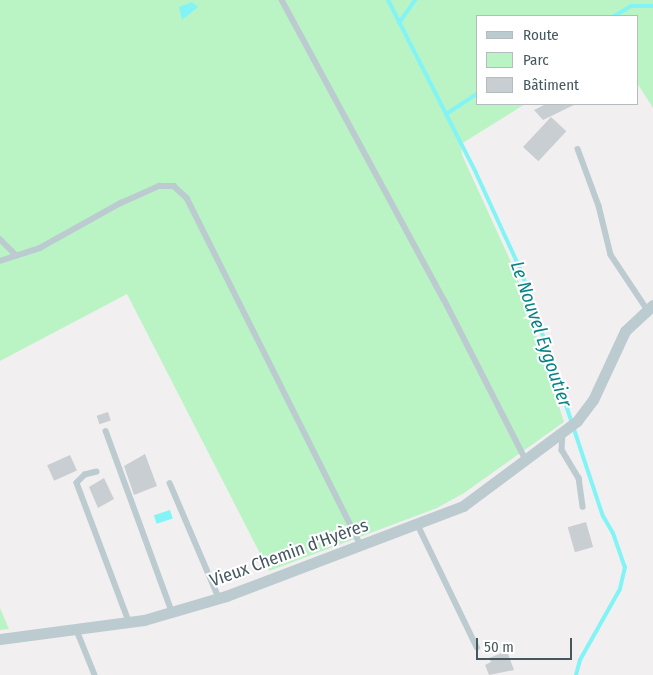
<!DOCTYPE html>
<html>
<head>
<meta charset="utf-8">
<style>
	body { margin:0 }
	#map { position:relative; width:653px; height:675px; overflow:hidden; background:#f2eff0; font-family:"Fira Sans Condensed",sans-serif }
	div>[style] { position:absolute }
	[style*='--x'] { left:calc(var(--x)*1px); top:calc(var(--y)*1px); width:calc(var(--w)*1px); rotate:calc(var(--a)*1deg) }
	.green>* { inset:0; background:#baf4c4 }
	.water>* { inset:0; background:#82f4f5; transform-origin:0 0 }
	.stream>* { height:4px; margin:-2px; padding:0 2px; transform-origin:2px; border-radius:2px; background:#82f4f5 }
	.building>* { inset:0; background:#c9ced2; transform-origin:0 0 }
	.service>* { height:5.5px; margin:-2.75px; padding:0 2.75px; transform-origin:2.75px; border-radius:2.75px; background:#bbcbd0 }
	.minor>* { height:11px; margin:-5.5px; padding:0 5.5px; transform-origin:5.5px; border-radius:5.5px; background:#bbcbd0 }
	span { translate:-50% -50%; white-space:nowrap; text-align:center; line-height:1.15; -webkit-text-stroke:4px #fff; paint-order:stroke }
	.street-label { font-size:18px; color:#45585f }
	.water-label { font-size:19px; color:#058485; font-style:italic }
	.legend { position:absolute; left:476px; top:15px; width:162px; height:90px; box-sizing:border-box; background:#fff; border:1px solid #b5bcbf; margin:0; padding:6px 9px; list-style:none; font-size:15px; color:#45585f }
	.legend li { display:flex; align-items:center; gap:10px; height:25px }
	.legend b { width:25px; border:1px solid #b5bcbf }
	.scale { position:absolute; left:476px; top:638px; width:96px; height:22px; box-sizing:border-box; border:2px solid #45585f; border-top:0; padding-left:6px; font-size:15px; line-height:18px; white-space:nowrap; color:#45585f; -webkit-text-stroke:4px #fff; paint-order:stroke }
</style>
</head>
<body>
<div id="map">
	<div class="green">
		<div style="clip-path:polygon(0 0,653px 0,653px 108px,637px 83px,637px 16px,477px 16px,477px 104px,525px 104px,461px 144px,462px 155px,516px 273px,564px 422px,464px 493px,437px 508px,269px 571px,127px 294px,0 361px)"></div>
		<div style="clip-path:polygon(0 608px,9px 629px,0 630px)"></div>
	</div>
	<div class="water">
		<div style="clip-path:polygon(192px 2px,198px 7px,182px 20px,179px 7px)"></div>
		<div style="left:170px;top:510px;width:9px;height:17px;rotate:72deg"></div>
	</div>
	<div class="stream">
		<div style="--x:388;--y:0;--w:194;--a:63"></div>
		<div style="--x:476;--y:173;--w:110;--a:65.3"></div>
		<div style="--x:522;--y:273;--w:256;--a:71.6"></div>
		<div style="--x:603;--y:516;--w:20;--a:60"></div>
		<div style="--x:613;--y:533;--w:36;--a:71"></div>
		<div style="--x:625;--y:567;--w:23;--a:103"></div>
		<div style="--x:620;--y:589;--w:81;--a:119.4"></div>
		<div style="--x:580;--y:660;--w:16;--a:105"></div>
		<div style="--x:614;--y:16;--w:20;--a:-30"></div>
		<div style="--x:631;--y:6;--w:22;--a:0"></div>
		<div style="--x:399;--y:23;--w:28;--a:-55"></div>
		<div style="--x:446;--y:114;--w:37;--a:-33"></div>
	</div>
	<div class="building">
		<div style="clip-path:polygon(546px 104px,576px 104px,543px 120px,534px 110px)"></div>
		<div style="left:551px;top:117px;width:21px;height:41px;rotate:43deg"></div>
		<div style="left:108px;top:412px;width:9px;height:12px;rotate:72deg"></div>
		<div style="clip-path:polygon(145px 454px,157px 486px,134px 495px,124px 466px)"></div>
		<div style="left:70px;top:455px;width:17px;height:25px;rotate:66deg"></div>
		<div style="clip-path:polygon(104px 478px,114px 499px,98px 508px,89px 487px)"></div>
		<div style="left:586px;top:522px;width:26px;height:19px;rotate:74deg"></div>
		<div style="clip-path:polygon(507px 651px,514px 670px,489px 675px,485px 665px,491px 662px,489px 658px)"></div>
	</div>
	<div class="service">
		<div style="--x:282;--y:0;--w:340;--a:61.6"></div>
		<div style="--x:444;--y:299;--w:181;--a:63"></div>
		<div style="--x:578;--y:149;--w:61;--a:69.8"></div>
		<div style="--x:599;--y:206;--w:50;--a:76.2"></div>
		<div style="--x:611;--y:255;--w:65;--a:56.3"></div>
		<div style="--x:0;--y:239;--w:23;--a:45"></div>
		<div style="--x:0;--y:261;--w:42;--a:-18"></div>
		<div style="--x:40;--y:248;--w:93;--a:-29.1"></div>
		<div style="--x:121;--y:203;--w:42;--a:-24.1"></div>
		<div style="--x:159;--y:186;--w:15;--a:0"></div>
		<div style="--x:174;--y:186;--w:18;--a:43"></div>
		<div style="--x:187;--y:198;--w:387;--a:63.4"></div>
		<div style="--x:106;--y:431;--w:192;--a:69.9"></div>
		<div style="--x:563;--y:432;--w:18;--a:93"></div>
		<div style="--x:562;--y:450;--w:33;--a:59"></div>
		<div style="--x:579;--y:478;--w:29;--a:82"></div>
		<div style="--x:97;--y:472;--w:12;--a:166"></div>
		<div style="--x:85;--y:475;--w:11;--a:135"></div>
		<div style="--x:77;--y:483;--w:147;--a:69.4"></div>
		<div style="--x:170;--y:483;--w:125;--a:66.9"></div>
		<div style="--x:417;--y:523;--w:138;--a:64.2"></div>
		<div style="--x:76;--y:628;--w:51;--a:68"></div>
	</div>
	<div class="minor">
		<div style="--x:0;--y:639;--w:145;--a:-7.5"></div>
		<div style="--x:144;--y:620;--w:85;--a:-16.3"></div>
		<div style="--x:226;--y:596;--w:254;--a:-20.8"></div>
		<div style="--x:463;--y:506;--w:142;--a:-36.7"></div>
		<div style="--x:577;--y:421;--w:26;--a:-53"></div>
		<div style="--x:593;--y:400;--w:76;--a:-65.1"></div>
		<div style="--x:625;--y:331;--w:38;--a:-43"></div>
	</div>
	<div class="street-label">
		<span style="left:289px;top:553px;rotate:-20deg">Vieux Chemin d'Hyères</span>
	</div>
	<div class="water-label">
		<span style="left:541px;top:334px;rotate:71deg">Le Nouvel Eygoutier</span>
	</div>
	<ul class="legend">
	<li><b style="height:6px;background:#bbcbd0"></b>Route</li>
	<li><b style="height:14px;background:#baf4c4"></b>Parc</li>
	<li><b style="height:14px;background:#c9ced2"></b>Bâtiment</li>
	</ul>
	<div class="scale">50 m</div>
</div>
</body>
</html>
